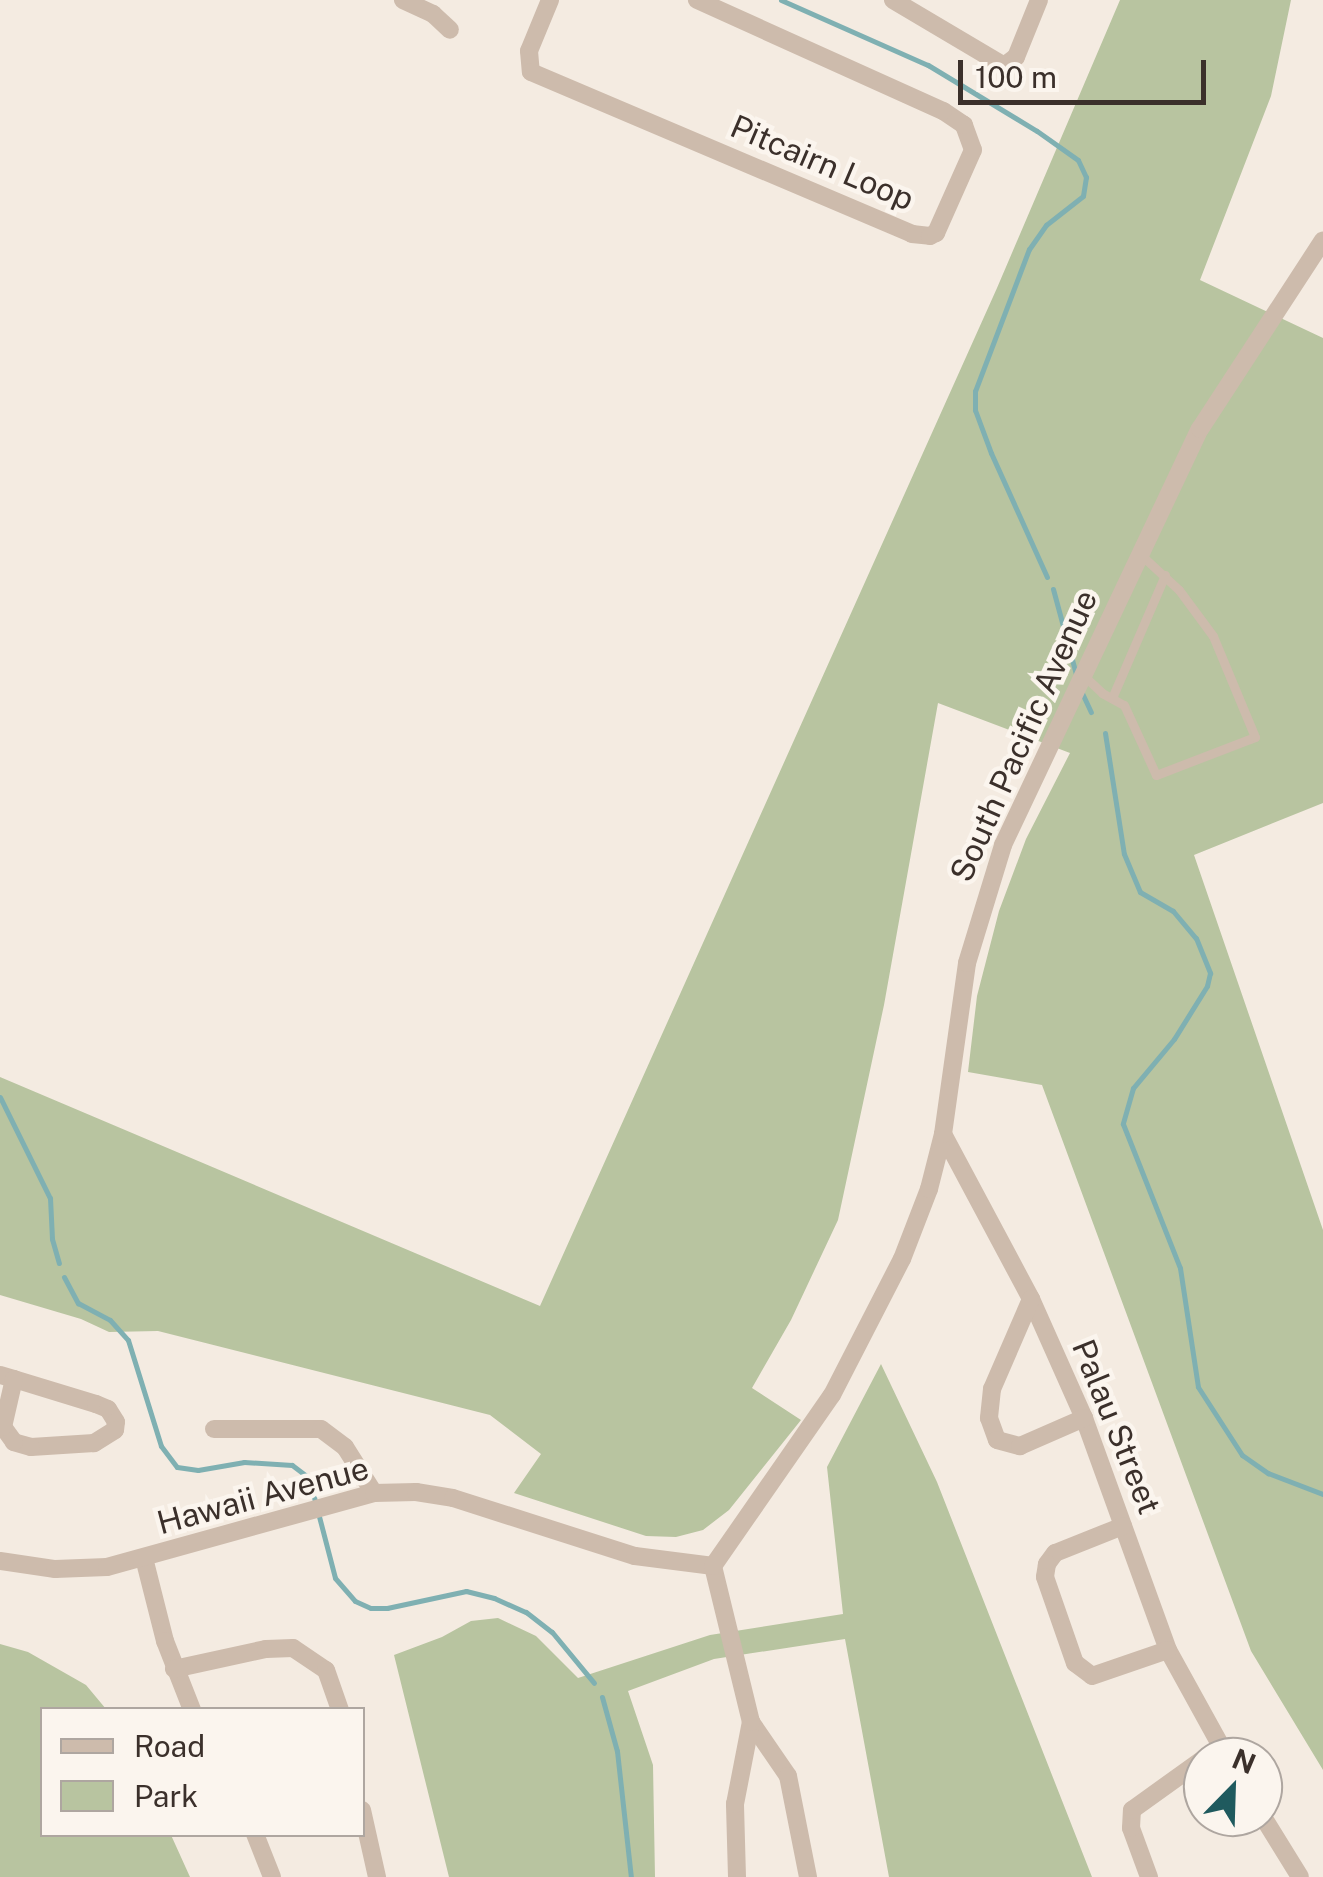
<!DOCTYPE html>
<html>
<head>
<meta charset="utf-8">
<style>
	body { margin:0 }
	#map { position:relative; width:1323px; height:1877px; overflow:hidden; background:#f4ebe1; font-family:"Public Sans",sans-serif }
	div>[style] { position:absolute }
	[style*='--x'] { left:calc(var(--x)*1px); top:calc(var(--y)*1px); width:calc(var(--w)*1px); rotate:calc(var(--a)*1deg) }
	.green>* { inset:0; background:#b8c4a0 }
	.stream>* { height:5px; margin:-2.5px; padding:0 2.5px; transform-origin:2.5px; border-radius:2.5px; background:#7fb0b2 }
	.lane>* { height:9px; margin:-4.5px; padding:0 4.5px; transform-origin:4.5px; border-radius:4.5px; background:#cdbbac }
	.street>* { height:18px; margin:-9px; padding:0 9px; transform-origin:9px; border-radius:9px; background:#cdbbac }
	span { translate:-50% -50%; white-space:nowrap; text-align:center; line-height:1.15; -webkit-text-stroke:9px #fbf5ee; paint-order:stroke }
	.street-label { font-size:32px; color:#3b302b }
	.legend { position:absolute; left:40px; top:1707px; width:325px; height:130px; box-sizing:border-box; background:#fbf5ee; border:2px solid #aea6a0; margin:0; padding:12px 18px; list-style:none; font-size:30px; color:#3b302b }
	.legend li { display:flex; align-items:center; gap:20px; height:50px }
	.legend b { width:50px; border:2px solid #aea6a0 }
	.north { position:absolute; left:1183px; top:1737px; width:100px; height:100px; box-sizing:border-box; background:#fbf5ee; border:2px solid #aea6a0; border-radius:50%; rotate:23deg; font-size:28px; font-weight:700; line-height:40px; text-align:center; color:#3b302b }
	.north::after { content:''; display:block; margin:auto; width:35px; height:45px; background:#1f5a5e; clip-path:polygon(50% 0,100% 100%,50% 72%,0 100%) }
	.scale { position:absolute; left:958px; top:60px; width:248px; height:45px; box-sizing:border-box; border:5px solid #3b302b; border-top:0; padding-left:12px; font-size:30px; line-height:35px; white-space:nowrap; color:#3b302b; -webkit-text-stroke:8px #fbf5ee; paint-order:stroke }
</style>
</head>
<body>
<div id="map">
	<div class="green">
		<div style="clip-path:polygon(1120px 0,1291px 0,1271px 96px,1200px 280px,1323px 338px,1323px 803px,1194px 855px,1323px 1230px,1323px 1770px,1251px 1651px,1042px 1085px,968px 1072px,977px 996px,999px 911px,1026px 839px,1070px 753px,938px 703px,884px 1005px,838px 1220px,791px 1320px,752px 1388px,801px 1420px,729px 1510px,703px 1530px,676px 1537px,646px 1536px,514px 1493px,541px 1454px,490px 1415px,158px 1331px,109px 1332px,81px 1319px,0 1295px,0 1077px,540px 1306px,997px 288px)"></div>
		<div style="clip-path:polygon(881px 1364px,937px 1482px,1092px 1877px,889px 1877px,845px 1639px,714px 1659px,628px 1691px,653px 1765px,655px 1877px,449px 1877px,394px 1655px,442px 1637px,471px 1621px,498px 1618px,536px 1636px,578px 1678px,710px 1635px,843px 1614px,827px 1467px)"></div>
		<div style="clip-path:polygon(0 1644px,28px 1652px,86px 1685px,106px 1709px,42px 1710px,42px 1834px,171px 1835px,190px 1877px,0 1877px)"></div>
	</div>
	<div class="stream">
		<div style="--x:781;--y:0;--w:161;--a:23.9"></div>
		<div style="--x:928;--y:65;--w:127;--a:31.2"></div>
		<div style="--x:1037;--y:131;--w:50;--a:35.3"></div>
		<div style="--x:1078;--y:160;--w:19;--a:65"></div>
		<div style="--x:1086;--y:177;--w:19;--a:99"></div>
		<div style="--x:1083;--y:196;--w:47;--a:141.9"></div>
		<div style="--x:1046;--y:225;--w:29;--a:125"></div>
		<div style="--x:1029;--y:249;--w:152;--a:110.8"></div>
		<div style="--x:975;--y:391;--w:19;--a:90"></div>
		<div style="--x:975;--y:410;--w:46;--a:69.6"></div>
		<div style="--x:991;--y:453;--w:136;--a:65.7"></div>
		<div style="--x:1053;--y:589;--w:92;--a:74.9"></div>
		<div style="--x:1082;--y:693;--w:21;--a:65"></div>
		<div style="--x:1105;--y:733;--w:122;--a:81.1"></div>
		<div style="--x:1124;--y:854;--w:41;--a:67.2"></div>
		<div style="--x:1140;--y:892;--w:38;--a:30"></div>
		<div style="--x:1173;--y:911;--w:35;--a:50"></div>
		<div style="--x:1196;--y:938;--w:38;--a:68"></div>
		<div style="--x:1210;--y:973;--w:13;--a:103"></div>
		<div style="--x:1207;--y:986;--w:62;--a:121.9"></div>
		<div style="--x:1174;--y:1039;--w:64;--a:129.9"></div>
		<div style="--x:1133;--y:1088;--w:37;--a:106"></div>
		<div style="--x:1123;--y:1124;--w:155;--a:68.4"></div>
		<div style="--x:1180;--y:1268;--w:120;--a:81.4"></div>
		<div style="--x:1198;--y:1387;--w:81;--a:57.1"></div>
		<div style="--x:1242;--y:1455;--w:32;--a:35"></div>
		<div style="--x:1268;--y:1473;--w:59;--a:20.9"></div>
		<div style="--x:0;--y:1097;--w:113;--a:63.7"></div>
		<div style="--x:50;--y:1198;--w:41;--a:87.2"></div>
		<div style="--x:52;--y:1239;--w:25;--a:74"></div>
		<div style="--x:64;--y:1277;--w:30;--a:62"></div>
		<div style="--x:78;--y:1303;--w:36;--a:28"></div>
		<div style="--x:110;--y:1320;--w:27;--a:48"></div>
		<div style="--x:128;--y:1340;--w:111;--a:72.7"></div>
		<div style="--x:161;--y:1446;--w:26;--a:53"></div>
		<div style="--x:177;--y:1467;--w:21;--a:8"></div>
		<div style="--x:198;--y:1470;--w:47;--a:-9.9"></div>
		<div style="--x:244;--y:1462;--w:48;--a:3.6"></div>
		<div style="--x:292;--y:1465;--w:21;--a:37"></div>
		<div style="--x:309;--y:1478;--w:103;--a:75.4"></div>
		<div style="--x:335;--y:1578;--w:30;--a:49"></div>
		<div style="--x:355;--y:1601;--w:17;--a:24"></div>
		<div style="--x:371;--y:1608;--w:16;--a:0"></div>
		<div style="--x:387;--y:1608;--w:81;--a:-12.1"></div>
		<div style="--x:466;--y:1591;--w:29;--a:14"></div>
		<div style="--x:494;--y:1598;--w:35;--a:24"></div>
		<div style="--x:526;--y:1612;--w:33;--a:38"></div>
		<div style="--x:552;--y:1632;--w:66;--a:50.5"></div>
		<div style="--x:602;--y:1697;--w:56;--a:74.5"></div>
		<div style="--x:617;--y:1751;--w:127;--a:83.7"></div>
	</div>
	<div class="lane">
		<div style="--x:1083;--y:675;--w:26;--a:43"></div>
		<div style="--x:1102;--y:693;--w:25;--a:29"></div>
		<div style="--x:1124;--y:705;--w:77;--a:65.4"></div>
		<div style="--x:1156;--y:775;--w:106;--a:-21"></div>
		<div style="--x:1255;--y:737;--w:109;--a:-112.6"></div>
		<div style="--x:1213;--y:636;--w:57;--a:-126.5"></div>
		<div style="--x:1179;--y:590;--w:53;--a:-137.3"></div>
		<div style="--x:1112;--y:698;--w:134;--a:-66.7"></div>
	</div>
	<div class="street">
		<div style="--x:403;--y:0;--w:33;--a:25"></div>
		<div style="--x:433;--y:14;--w:23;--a:43"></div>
		<div style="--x:550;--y:0;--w:55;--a:112.4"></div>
		<div style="--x:529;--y:51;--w:21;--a:85"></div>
		<div style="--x:531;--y:72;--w:414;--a:23"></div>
		<div style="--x:912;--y:234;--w:18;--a:6"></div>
		<div style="--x:930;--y:236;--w:7;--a:-27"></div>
		<div style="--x:936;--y:233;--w:91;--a:-66"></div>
		<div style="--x:973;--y:150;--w:27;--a:-110"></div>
		<div style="--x:964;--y:125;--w:25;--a:-146"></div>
		<div style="--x:943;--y:111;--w:270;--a:-155.7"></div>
		<div style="--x:893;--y:0;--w:129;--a:30.7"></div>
		<div style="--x:1004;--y:66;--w:15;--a:-37"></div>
		<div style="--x:1016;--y:57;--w:61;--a:-68"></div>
		<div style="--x:943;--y:1134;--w:187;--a:61.9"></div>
		<div style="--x:1031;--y:1299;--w:130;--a:66"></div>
		<div style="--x:1084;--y:1418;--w:247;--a:70.1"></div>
		<div style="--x:1168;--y:1650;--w:122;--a:61.1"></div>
		<div style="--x:1031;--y:1299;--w:98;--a:113.4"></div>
		<div style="--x:992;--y:1389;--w:29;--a:96"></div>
		<div style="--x:989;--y:1418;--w:23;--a:70"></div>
		<div style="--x:997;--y:1440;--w:24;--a:15"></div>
		<div style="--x:1020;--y:1446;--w:70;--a:-23.6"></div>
		<div style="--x:0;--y:1375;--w:15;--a:16"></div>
		<div style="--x:14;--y:1379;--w:86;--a:17"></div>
		<div style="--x:96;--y:1404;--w:13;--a:23"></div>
		<div style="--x:108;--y:1409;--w:15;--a:58"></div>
		<div style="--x:116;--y:1422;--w:8;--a:97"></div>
		<div style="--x:115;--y:1430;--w:25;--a:148"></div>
		<div style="--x:94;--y:1443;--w:63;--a:176.4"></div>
		<div style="--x:31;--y:1447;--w:18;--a:-164"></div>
		<div style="--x:14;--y:1442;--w:19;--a:-126"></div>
		<div style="--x:3;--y:1427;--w:49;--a:-77.1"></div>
		<div style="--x:214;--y:1429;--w:107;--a:0"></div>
		<div style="--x:321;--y:1429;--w:30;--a:37"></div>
		<div style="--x:345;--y:1447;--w:54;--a:57.8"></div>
		<div style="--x:1123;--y:1526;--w:73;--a:158.3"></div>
		<div style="--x:1055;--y:1553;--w:14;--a:126"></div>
		<div style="--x:1047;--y:1564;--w:13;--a:99"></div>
		<div style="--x:1045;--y:1577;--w:91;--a:70.8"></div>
		<div style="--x:1075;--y:1663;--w:21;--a:37"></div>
		<div style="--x:1092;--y:1676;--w:80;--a:-18.9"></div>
		<div style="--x:144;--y:1558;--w:86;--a:75.8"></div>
		<div style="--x:165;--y:1641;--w:74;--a:68.6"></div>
		<div style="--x:0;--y:1561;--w:56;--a:8.3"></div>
		<div style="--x:55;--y:1569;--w:52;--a:-2.2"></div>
		<div style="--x:107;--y:1567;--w:277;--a:-15.5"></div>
		<div style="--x:374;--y:1493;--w:42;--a:-1.4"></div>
		<div style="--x:416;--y:1492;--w:37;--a:9"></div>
		<div style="--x:453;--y:1498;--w:191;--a:17.7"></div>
		<div style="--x:635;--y:1556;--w:79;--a:7.3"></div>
		<div style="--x:174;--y:1669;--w:94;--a:-12.3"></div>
		<div style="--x:266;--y:1649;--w:27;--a:-2"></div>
		<div style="--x:293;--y:1648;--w:40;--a:34"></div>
		<div style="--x:326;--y:1670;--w:42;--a:70.7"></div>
		<div style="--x:751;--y:1722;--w:65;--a:55.6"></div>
		<div style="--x:788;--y:1776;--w:103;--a:78.8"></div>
		<div style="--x:362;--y:1810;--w:69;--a:77.4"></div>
		<div style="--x:1263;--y:1817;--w:70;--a:58.3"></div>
		<div style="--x:255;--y:1834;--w:46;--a:68.4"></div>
		<div style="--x:737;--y:1877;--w:73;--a:-91.6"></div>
		<div style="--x:735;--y:1804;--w:84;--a:-79"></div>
		<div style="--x:751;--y:1722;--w:161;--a:-103.7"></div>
		<div style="--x:713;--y:1566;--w:208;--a:-55.2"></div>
		<div style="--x:832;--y:1395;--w:153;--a:-62.8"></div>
		<div style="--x:902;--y:1259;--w:75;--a:-68.9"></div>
		<div style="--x:929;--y:1189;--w:57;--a:-75.7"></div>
		<div style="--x:943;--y:1134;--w:173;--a:-82"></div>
		<div style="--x:967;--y:963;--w:123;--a:-73"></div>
		<div style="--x:1003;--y:845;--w:460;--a:-64.7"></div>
		<div style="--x:1200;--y:429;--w:225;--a:-56.9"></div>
		<div style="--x:1149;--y:1877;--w:52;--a:-110.2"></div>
		<div style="--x:1131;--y:1828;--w:18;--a:-87"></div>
		<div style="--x:1132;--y:1810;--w:87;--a:-35.7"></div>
	</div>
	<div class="street-label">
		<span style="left:822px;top:163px;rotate:23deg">Pitcairn Loop</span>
		<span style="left:1024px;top:736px;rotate:-66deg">South Pacific Avenue</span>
		<span style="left:1116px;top:1427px;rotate:68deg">Palau Street</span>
		<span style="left:263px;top:1496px;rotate:-15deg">Hawaii Avenue</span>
	</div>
	<ul class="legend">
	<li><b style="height:12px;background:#cdbbac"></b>Road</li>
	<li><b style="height:28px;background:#b8c4a0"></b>Park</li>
	</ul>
	<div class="north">N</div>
	<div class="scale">100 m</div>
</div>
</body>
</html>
